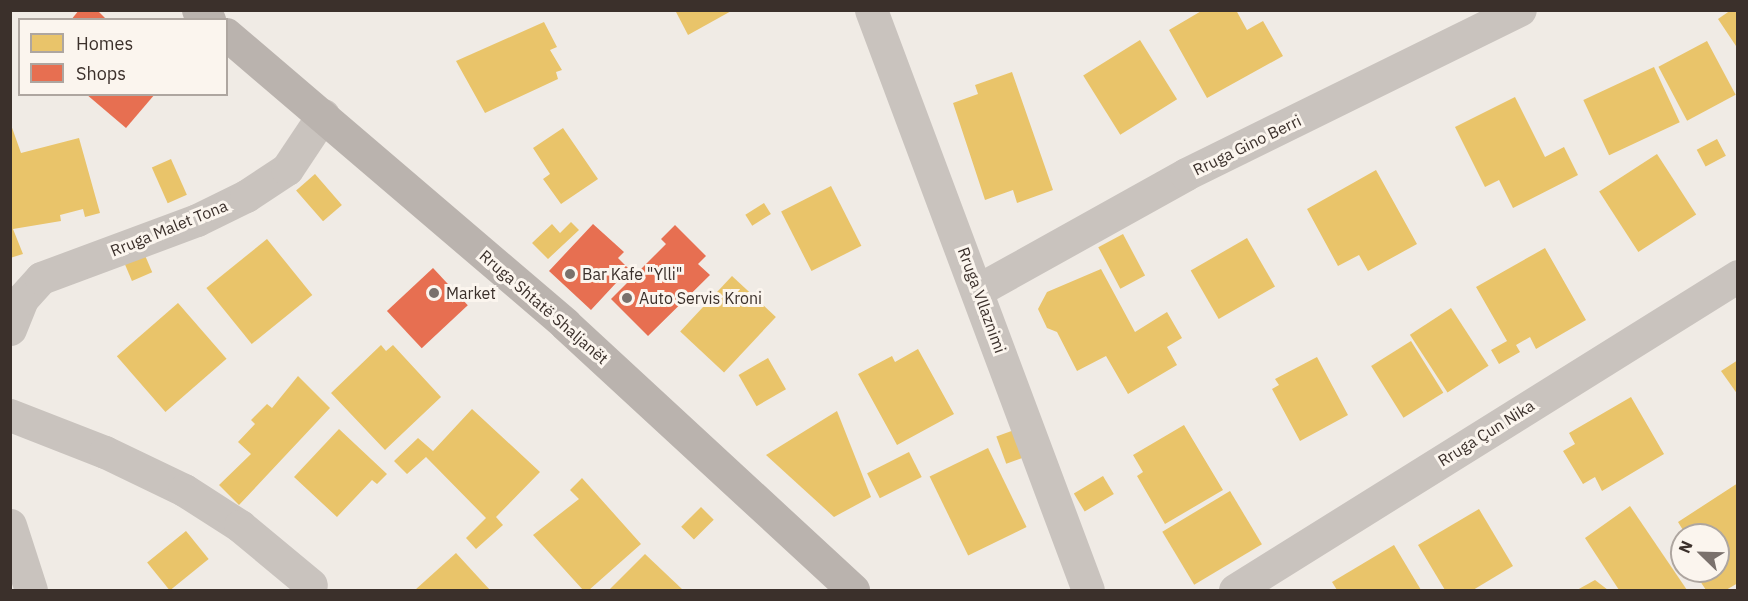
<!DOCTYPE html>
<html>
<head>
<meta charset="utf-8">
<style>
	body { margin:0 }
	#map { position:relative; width:1748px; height:601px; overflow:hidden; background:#f0ebe5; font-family:"IBM Plex Sans",sans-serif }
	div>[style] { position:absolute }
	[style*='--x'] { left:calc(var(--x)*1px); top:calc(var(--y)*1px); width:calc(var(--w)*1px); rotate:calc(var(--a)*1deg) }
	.homes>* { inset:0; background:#e9c46a; transform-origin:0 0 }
	.shops>* { inset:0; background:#e76f51; transform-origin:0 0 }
	.street>* { height:33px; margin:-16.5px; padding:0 16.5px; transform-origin:16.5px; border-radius:16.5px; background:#c9c3be }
	.secondary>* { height:33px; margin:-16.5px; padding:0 16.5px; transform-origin:16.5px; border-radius:16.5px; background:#bab3ae }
	.dots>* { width:16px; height:16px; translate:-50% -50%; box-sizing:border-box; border:3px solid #fbf5ee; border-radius:50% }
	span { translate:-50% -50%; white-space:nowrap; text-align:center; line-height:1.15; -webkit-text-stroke:6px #fbf5ee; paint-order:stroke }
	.street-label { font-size:16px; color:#3b302b }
	.poi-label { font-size:16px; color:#3b302b }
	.left { translate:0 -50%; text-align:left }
	.frame { position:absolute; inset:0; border:12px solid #3b302b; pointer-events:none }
	.legend { position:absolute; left:18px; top:18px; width:210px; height:78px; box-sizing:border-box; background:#fbf5ee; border:2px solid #aea6a0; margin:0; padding:8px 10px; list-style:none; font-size:18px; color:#3b302b }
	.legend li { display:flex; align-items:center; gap:12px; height:30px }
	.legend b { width:30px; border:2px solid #aea6a0 }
	.north { position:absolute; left:1670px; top:523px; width:60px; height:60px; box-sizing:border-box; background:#fbf5ee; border:2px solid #aea6a0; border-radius:50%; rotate:293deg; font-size:16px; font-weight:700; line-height:24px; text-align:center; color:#3b302b }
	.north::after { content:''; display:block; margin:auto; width:21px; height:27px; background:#7a716c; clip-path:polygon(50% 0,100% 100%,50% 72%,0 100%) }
</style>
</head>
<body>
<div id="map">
	<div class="homes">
		<div style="clip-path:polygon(675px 10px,733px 10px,688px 35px)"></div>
		<div style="clip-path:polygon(1203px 10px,1236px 10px,1247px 30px,1263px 21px,1283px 56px,1207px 98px,1169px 30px)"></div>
		<div style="clip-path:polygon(1731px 10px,1738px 10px,1738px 49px,1718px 19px)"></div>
		<div style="clip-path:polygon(544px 22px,557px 47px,550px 50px,562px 70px,556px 72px,558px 79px,485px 113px,456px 61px)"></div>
		<div style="left:1140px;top:40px;width:70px;height:67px;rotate:58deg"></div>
		<div style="left:1707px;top:41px;width:61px;height:55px;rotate:62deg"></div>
		<div style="left:1654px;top:67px;width:61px;height:78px;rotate:65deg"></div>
		<div style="clip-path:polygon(1012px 72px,1053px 190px,1017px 203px,1013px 190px,985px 200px,953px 103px,978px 94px,975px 85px)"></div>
		<div style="clip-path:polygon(1515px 97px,1545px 157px,1564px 147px,1578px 175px,1513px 208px,1499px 180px,1485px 187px,1455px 127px)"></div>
		<div style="clip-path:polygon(10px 122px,21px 153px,79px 138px,100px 213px,85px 217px,83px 209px,60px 215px,61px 221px,13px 229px,23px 254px,10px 258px)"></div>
		<div style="clip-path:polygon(563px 128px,598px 179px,561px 204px,543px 179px,550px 174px,533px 148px)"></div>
		<div style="left:1717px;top:139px;width:19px;height:23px;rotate:62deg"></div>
		<div style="left:1657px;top:154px;width:72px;height:69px;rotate:57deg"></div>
		<div style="left:171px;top:159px;width:39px;height:21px;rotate:66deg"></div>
		<div style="clip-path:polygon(1376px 170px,1417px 244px,1368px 271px,1359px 255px,1338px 266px,1307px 209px)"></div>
		<div style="left:315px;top:174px;width:41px;height:25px;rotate:49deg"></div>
		<div style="left:831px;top:186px;width:67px;height:56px;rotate:63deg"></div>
		<div style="left:764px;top:203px;width:13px;height:22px;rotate:58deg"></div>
		<div style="clip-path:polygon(571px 222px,579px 230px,548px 259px,532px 243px,552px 224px,560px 233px)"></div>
		<div style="left:1123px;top:234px;width:47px;height:28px;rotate:62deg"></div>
		<div style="left:1247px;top:238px;width:56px;height:65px;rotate:60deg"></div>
		<div style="left:267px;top:239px;width:72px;height:78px;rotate:51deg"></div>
		<div style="clip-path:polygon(1545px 248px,1586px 320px,1536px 349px,1530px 337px,1516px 345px,1520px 352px,1499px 364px,1491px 350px,1507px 341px,1476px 287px)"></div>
		<div style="left:144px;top:253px;width:21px;height:22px;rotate:67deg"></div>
		<div style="clip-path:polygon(1101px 269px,1135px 332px,1167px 312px,1182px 338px,1167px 347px,1177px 365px,1128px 394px,1106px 356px,1077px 371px,1057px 332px,1047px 328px,1038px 309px,1047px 292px)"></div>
		<div style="left:732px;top:276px;width:60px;height:76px;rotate:43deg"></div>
		<div style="left:178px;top:303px;width:74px;height:81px;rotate:49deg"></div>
		<div style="left:1451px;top:308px;width:69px;height:49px;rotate:57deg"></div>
		<div style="left:1411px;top:341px;width:61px;height:47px;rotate:58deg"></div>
		<div style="clip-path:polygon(381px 345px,386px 351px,393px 345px,441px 397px,385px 450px,331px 393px)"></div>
		<div style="clip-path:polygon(918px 349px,954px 414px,897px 445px,858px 374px,892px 356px,895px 362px)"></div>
		<div style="clip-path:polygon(1317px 357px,1348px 415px,1300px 441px,1272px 389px,1279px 385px,1275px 379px)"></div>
		<div style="left:768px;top:358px;width:36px;height:34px;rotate:60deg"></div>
		<div style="clip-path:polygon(1738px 360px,1738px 395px,1721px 371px)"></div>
		<div style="clip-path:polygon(298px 376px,330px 408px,239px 505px,219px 485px,251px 454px,238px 442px,255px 424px,251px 420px,267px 404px,272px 408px)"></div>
		<div style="clip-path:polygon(1631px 397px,1664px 454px,1602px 491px,1595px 477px,1583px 484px,1563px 451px,1575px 444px,1569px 433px)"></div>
		<div style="clip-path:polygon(472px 409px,540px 472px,496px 517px,503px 525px,476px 549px,466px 538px,486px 518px,426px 457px,407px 474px,394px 461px,418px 438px,433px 451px)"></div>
		<div style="clip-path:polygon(837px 411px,871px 497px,834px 517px,766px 455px)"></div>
		<div style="clip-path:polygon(1184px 425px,1223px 490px,1165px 524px,1137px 476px,1143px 472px,1133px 455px)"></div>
		<div style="clip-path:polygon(339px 429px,387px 474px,377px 484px,372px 480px,337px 517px,294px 477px)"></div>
		<div style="left:1017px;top:429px;width:29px;height:22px;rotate:70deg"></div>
		<div style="left:988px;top:448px;width:88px;height:65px;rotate:64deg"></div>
		<div style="left:909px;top:452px;width:28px;height:47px;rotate:63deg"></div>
		<div style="left:1103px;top:476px;width:21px;height:34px;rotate:59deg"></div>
		<div style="clip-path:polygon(582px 478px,641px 544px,589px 590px,583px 590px,533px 535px,579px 499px,570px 490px)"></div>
		<div style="clip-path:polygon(1738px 483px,1738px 583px,1726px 590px,1706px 590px,1696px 575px,1703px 571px,1718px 571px,1718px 535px,1686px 535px,1678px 522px)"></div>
		<div style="left:1230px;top:491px;width:62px;height:79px;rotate:59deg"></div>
		<div style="clip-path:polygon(1630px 506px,1687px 590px,1619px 590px,1585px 538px)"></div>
		<div style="left:701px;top:507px;width:18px;height:28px;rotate:45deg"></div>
		<div style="clip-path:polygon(1479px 509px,1513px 566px,1473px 590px,1445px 590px,1418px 545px)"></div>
		<div style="left:186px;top:531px;width:36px;height:50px;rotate:51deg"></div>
		<div style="clip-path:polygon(1394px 545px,1421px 590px,1337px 590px,1332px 582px)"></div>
		<div style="clip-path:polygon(456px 553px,490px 590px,415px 590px)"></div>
		<div style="clip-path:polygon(645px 554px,683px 590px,609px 590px)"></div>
		<div style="clip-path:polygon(1595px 580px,1608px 590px,1577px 590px)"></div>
	</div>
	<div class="shops">
		<div style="clip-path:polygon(79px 10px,97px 10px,107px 20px,71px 20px)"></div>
		<div style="clip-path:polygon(86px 94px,155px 94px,126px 128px)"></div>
		<div style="clip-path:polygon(593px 224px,624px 252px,618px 258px,629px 269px,591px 310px,549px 271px)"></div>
		<div style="clip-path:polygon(675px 225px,706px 256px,698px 264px,710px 275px,648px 336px,611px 299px,666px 244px,661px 239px)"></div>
		<div style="left:433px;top:268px;width:51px;height:63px;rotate:47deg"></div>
	</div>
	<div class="street">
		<div style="--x:871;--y:10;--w:619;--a:69.49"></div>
		<div style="--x:978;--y:290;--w:238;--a:-29.1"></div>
		<div style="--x:1186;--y:174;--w:372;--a:-26.2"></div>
		<div style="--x:10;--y:329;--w:32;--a:-68"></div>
		<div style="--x:22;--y:299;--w:28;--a:-48"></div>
		<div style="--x:41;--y:278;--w:166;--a:-20.4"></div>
		<div style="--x:197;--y:220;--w:55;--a:-26.1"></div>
		<div style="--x:246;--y:196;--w:49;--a:-33.4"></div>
		<div style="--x:287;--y:169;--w:65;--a:-56.3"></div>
		<div style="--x:10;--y:415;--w:102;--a:21.3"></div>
		<div style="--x:105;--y:452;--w:88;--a:25.7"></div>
		<div style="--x:184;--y:490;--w:67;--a:32.7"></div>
		<div style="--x:240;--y:526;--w:92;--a:39.7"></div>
		<div style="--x:10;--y:525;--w:68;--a:72.1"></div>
		<div style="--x:1235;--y:590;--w:593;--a:-31.97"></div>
	</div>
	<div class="secondary">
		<div style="--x:198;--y:10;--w:15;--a:42"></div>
		<div style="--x:226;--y:34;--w:446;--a:40.5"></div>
		<div style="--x:565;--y:324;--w:392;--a:42.7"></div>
	</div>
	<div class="dots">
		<div style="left:570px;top:274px;background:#7a716c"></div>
		<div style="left:434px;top:293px;background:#7a716c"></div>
		<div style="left:627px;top:298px;background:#7a716c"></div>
	</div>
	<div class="street-label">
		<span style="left:1247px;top:145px;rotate:-26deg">Rruga Gino Berri</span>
		<span style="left:169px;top:228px;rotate:-22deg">Rruga Malet Tona</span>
		<span style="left:982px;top:300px;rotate:70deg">Rruga Vllaznimi</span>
		<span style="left:544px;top:307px;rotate:41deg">Rruga Shtatë Shaljanët</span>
		<span style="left:1486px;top:433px;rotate:-32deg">Rruga Çun Nika</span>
	</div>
	<div class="poi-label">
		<span class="left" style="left:582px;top:274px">Bar Kafe "Ylli"</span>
		<span class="left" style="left:446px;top:293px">Market</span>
		<span class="left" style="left:639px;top:298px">Auto Servis Kroni</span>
	</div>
	<div class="frame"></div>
	<ul class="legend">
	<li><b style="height:16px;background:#e9c46a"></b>Homes</li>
	<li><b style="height:16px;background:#e76f51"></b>Shops</li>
	</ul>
	<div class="north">N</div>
</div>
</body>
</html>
